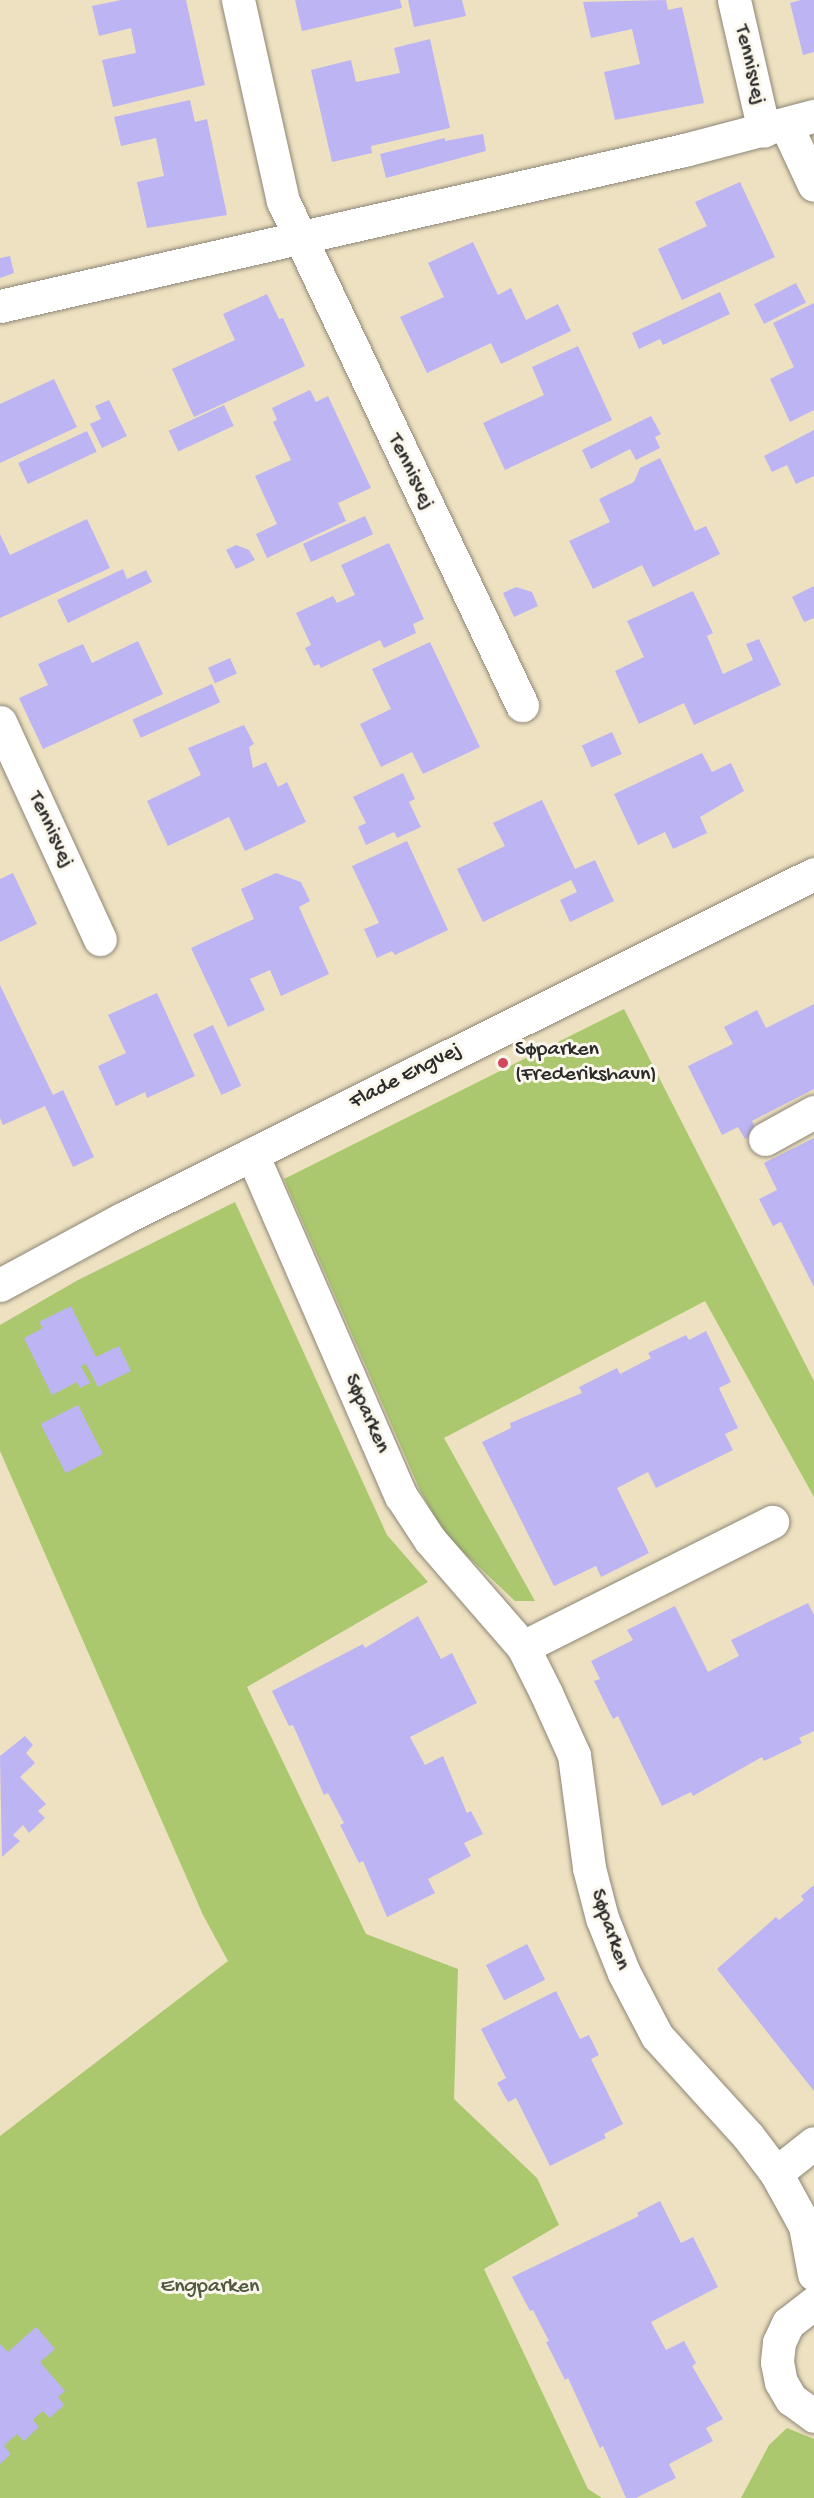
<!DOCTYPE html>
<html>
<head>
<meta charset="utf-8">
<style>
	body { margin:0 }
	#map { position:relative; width:814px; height:2498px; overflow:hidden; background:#eee1c1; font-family:"Gochi Hand",sans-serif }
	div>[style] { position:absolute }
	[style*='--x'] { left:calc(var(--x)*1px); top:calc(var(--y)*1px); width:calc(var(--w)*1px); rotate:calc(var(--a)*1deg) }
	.green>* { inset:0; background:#abc86f }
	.building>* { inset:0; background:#bdb4f4; transform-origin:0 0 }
	.roads { filter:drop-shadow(0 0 2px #8c8676) drop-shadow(0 0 2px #8c8676) }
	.minor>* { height:33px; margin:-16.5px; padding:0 16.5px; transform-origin:16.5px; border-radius:16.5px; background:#fff }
	.dots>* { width:16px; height:16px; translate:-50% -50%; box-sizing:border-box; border:3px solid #fbf7ec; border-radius:50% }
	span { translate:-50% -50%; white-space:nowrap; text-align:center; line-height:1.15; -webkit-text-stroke:6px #fbf7ec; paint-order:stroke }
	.street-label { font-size:22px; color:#2b2b2b }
	.poi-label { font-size:22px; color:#2b2b2b }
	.left { translate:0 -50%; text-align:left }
	.park-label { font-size:22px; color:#515a3f }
</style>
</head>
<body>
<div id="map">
	<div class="green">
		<div style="clip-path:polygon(624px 1009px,814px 1381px,814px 1497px,705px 1301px,444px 1438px,535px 1601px,515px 1601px,445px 1535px,420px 1490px,284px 1179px)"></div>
		<div style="clip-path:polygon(235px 1202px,387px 1535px,428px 1582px,247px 1687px,366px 1934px,458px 1969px,454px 2099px,537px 2178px,559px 2225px,484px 2269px,588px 2489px,602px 2498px,0 2498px,0 2136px,228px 1961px,203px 1915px,0 1451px,0 1325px,78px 1280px)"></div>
		<div style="clip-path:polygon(787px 2428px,814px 2439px,814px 2498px,741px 2498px,769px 2445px)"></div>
	</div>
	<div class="building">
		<div style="clip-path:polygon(121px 0,186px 0,205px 85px,113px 107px,102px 60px,136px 53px,131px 28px,99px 36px,92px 6px)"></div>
		<div style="clip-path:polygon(295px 0,400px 0,402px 8px,302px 31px)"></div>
		<div style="clip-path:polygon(408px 0,462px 0,466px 16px,414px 27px)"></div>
		<div style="clip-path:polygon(666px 0,668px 10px,682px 7px,704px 103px,615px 120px,604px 72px,640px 64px,632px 29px,591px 38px,583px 2px)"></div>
		<div style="clip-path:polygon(801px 0,814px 0,814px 52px,803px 55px,790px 3px)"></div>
		<div style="clip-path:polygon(430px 39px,450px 128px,371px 146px,372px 153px,332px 162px,311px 70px,351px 60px,356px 82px,400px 73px,394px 48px)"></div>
		<div style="clip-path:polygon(190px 100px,195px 122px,207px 119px,227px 215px,147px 228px,137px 182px,164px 176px,156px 138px,121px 146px,114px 117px)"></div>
		<div style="clip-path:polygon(483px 134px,486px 151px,386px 178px,380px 154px,445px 138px,445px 141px)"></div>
		<div style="clip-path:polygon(740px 182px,775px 257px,682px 300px,658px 249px,707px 226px,695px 202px)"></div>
		<div style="clip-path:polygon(473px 242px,498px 295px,511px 288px,526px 320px,558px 304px,571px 331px,501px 364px,491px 343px,427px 373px,400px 317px,444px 297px,428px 263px)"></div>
		<div style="clip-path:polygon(10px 256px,14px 273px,0 278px,0 258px)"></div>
		<div style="left:796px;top:283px;width:22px;height:47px;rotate:63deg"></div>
		<div style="clip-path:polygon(720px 292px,730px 314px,663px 345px,660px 339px,639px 349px,632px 333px)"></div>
		<div style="clip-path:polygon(267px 294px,279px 319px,283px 318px,305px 366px,194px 417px,172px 369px,235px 340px,223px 314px)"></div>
		<div style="clip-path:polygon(814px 303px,814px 410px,790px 422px,770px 379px,794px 367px,773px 323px)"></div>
		<div style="clip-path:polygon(578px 346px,612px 420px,505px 470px,483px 423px,544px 395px,532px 367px)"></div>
		<div style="clip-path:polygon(54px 379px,77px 427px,0 463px,0 404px)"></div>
		<div style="clip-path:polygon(310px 390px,316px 402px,328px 396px,371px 488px,338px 503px,346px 521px,267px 558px,256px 534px,277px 524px,255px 476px,291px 460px,273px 422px,277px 420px,272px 408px)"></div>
		<div style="clip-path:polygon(109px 400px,127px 436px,102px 448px,90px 424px,101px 419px,95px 406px)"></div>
		<div style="left:224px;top:405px;width:23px;height:61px;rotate:65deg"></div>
		<div style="clip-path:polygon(651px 416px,661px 434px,655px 437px,660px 448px,636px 460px,630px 449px,591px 469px,582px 450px)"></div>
		<div style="clip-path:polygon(814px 430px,814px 476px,796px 484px,787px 465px,772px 472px,764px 456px)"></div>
		<div style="left:87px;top:431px;width:23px;height:76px;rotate:65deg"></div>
		<div style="clip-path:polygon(660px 458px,695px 531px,706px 526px,720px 554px,653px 587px,642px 565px,593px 589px,569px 541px,610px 522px,599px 499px,634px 482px,640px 468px)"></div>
		<div style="left:365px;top:516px;width:20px;height:68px;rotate:66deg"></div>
		<div style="clip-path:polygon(87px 519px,110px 568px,0 618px,0 534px,10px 555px)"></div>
		<div style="clip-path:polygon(389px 543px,424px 619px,413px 624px,416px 633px,384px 648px,380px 640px,321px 668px,319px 664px,314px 666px,305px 648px,311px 645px,296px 613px,333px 596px,337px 603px,355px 595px,341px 565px)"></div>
		<div style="clip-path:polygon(236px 545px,249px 550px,255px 560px,236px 569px,226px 550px)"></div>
		<div style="clip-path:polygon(123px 569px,127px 579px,146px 570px,152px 582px,68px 623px,57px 600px)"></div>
		<div style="clip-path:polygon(814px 586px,814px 618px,804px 622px,792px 597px)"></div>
		<div style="clip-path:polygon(516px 587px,532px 592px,538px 606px,514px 617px,503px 593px)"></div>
		<div style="clip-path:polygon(693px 591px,713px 633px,707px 636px,723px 674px,753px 660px,746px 644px,759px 639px,781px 685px,694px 725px,684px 703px,639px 724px,615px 671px,644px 657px,627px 621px)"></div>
		<div style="clip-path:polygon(138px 641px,163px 694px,43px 749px,19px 698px,48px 685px,38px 664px,83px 644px,92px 663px)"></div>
		<div style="clip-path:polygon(430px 642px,480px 747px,423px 774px,412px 752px,381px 767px,360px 724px,391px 709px,372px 669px)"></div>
		<div style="left:230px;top:658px;width:17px;height:24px;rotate:66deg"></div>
		<div style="left:212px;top:684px;width:20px;height:87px;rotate:66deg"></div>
		<div style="clip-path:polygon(244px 725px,254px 744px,249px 747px,253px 768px,266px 762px,278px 787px,287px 782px,306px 822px,245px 851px,229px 817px,168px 846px,147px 801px,201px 775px,188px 748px)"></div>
		<div style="left:612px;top:732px;width:24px;height:33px;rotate:66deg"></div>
		<div style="clip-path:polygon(702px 753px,712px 772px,731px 763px,744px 791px,700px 817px,707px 833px,673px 849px,665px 832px,638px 845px,614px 794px)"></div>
		<div style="clip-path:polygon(403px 773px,415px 799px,409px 802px,421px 827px,397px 838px,394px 832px,366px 845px,358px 827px,366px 823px,353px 797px)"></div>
		<div style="clip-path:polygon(542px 800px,575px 869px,595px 860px,614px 901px,570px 922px,560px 900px,577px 892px,571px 880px,483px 922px,457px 869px,505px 846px,493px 823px)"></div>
		<div style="clip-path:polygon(407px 841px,448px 930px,395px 955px,392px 951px,377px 958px,364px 929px,379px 923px,352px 866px)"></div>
		<div style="clip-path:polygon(13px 873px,37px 924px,0 942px,0 879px)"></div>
		<div style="clip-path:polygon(276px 873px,301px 882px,310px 901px,299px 907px,329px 974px,281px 996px,270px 970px,250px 979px,265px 1010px,228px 1027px,191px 948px,254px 919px,241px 889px)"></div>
		<div style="clip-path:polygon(0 985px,53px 1095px,63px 1090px,94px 1157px,73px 1167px,45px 1106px,3px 1125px,0 1118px)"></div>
		<div style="clip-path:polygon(157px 993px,195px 1076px,147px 1098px,145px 1092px,116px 1106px,98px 1066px,126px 1053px,108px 1015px)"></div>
		<div style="clip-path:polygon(814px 1004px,814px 1089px,752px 1121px,758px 1133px,745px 1139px,738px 1127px,722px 1135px,688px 1066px,733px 1044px,724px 1027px,757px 1010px,766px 1028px)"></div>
		<div style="left:213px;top:1025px;width:67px;height:22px;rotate:65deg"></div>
		<div style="clip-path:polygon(814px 1138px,814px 1287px,781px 1222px,773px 1226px,759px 1199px,777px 1190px,764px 1163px)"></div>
		<div style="clip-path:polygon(71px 1306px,96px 1357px,119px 1346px,131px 1371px,98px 1387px,86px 1364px,81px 1366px,90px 1383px,80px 1388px,77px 1382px,52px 1395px,24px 1338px,43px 1328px,39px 1322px)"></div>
		<div style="clip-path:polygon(706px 1331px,731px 1382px,719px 1388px,738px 1428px,725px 1434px,733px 1450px,656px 1488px,648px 1472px,617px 1488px,649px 1553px,601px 1577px,596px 1566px,554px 1586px,482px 1442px,511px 1428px,510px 1423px,582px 1393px,579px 1387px,617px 1368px,620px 1374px,651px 1358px,648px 1353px,686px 1335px,689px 1340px)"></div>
		<div style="left:78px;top:1405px;width:55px;height:42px;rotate:63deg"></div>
		<div style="clip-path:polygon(808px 1603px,814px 1615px,814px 1731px,799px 1738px,802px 1743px,764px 1761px,762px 1757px,693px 1796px,691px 1792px,662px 1806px,618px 1716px,613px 1719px,594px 1681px,600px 1679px,591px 1661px,633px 1640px,627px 1630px,675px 1606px,708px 1672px,739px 1656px,731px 1640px)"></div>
		<div style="clip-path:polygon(418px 1616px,441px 1659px,452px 1653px,477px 1703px,410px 1737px,425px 1765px,443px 1756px,467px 1813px,471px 1811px,483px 1834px,464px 1843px,471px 1856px,428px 1879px,435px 1893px,387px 1917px,363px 1861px,359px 1863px,340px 1825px,344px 1823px,328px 1793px,324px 1795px,293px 1725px,289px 1726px,272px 1691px,363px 1644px,365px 1648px)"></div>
		<div style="clip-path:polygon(25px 1736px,33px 1745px,26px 1753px,35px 1763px,20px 1777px,46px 1804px,38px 1811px,45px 1818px,29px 1833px,23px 1825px,13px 1835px,20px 1841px,2px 1857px,0 1756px)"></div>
		<div style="clip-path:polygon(814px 1885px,814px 2091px,717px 1969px,776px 1917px,779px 1920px,804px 1900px,801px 1896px)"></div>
		<div style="left:527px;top:1944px;width:40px;height:46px;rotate:63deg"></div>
		<div style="clip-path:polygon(556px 1991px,580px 2039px,589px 2035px,599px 2055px,591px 2059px,623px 2124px,604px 2134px,606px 2138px,550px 2166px,516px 2098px,508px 2102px,497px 2083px,506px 2078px,481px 2029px)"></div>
		<div style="clip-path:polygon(660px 2201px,681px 2243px,693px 2237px,718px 2287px,651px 2322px,666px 2350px,684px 2341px,696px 2363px,692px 2366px,723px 2419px,706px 2428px,713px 2441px,669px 2464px,676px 2478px,636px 2498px,626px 2498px,603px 2446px,600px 2448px,568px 2378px,565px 2380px,546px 2342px,549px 2341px,533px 2310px,530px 2311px,512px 2277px,639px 2216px,637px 2213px)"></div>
		<div style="clip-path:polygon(36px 2327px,55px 2349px,40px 2362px,65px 2391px,58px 2397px,64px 2405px,50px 2418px,43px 2411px,37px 2416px,33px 2420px,39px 2427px,24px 2441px,17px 2434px,9px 2441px,4px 2446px,11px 2454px,0 2464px,0 2344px,8px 2352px)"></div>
	</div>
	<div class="roads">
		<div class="minor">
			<div style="--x:238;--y:0;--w:206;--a:77.4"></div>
			<div style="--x:283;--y:201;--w:558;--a:64.63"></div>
			<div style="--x:734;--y:0;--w:134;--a:77.1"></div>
			<div style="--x:786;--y:125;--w:66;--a:65"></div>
			<div style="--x:0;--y:306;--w:702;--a:-12.85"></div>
			<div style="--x:684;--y:150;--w:134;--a:-14.7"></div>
			<div style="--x:0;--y:722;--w:239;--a:65.3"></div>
			<div style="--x:765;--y:1139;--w:56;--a:-28.9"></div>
			<div style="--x:252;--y:1154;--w:373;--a:66.5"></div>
			<div style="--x:401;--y:1496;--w:53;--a:56.6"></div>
			<div style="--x:430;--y:1540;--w:142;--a:49"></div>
			<div style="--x:523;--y:1647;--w:51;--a:63.4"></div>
			<div style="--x:546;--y:1693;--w:68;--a:65.7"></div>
			<div style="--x:574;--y:1755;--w:114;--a:82.4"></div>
			<div style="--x:589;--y:1868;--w:52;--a:75.4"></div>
			<div style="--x:602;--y:1918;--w:59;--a:68.2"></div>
			<div style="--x:624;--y:1973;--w:71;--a:62.4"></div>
			<div style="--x:657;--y:2036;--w:135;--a:47.7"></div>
			<div style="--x:748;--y:2136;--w:46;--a:52.9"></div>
			<div style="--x:776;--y:2173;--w:60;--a:61.3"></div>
			<div style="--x:805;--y:2226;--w:49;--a:79.4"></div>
			<div style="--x:0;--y:1285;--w:139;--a:-28.4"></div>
			<div style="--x:122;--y:1219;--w:773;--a:-26.5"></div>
			<div style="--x:523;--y:1647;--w:279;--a:-26.7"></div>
			<div style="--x:776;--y:2173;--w:48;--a:-38.3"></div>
			<div style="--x:814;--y:2303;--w:33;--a:142"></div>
			<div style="--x:788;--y:2323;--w:21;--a:115"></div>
			<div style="--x:779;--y:2342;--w:20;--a:96"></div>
			<div style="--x:777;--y:2362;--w:20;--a:79"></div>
			<div style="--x:781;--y:2382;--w:20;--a:60"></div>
			<div style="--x:791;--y:2399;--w:29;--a:36"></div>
		</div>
	</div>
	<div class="dots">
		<div style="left:503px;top:1063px;background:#d1495b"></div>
	</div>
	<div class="street-label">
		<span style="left:749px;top:65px;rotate:77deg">Tennisvej</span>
		<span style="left:410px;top:472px;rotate:64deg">Tennisvej</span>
		<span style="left:50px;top:830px;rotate:65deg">Tennisvej</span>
		<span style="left:406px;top:1077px;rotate:-27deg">Flade Engvej</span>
		<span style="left:366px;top:1414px;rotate:66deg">Søparken</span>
		<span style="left:609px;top:1930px;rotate:71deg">Søparken</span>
	</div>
	<div class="poi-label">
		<span class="left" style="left:515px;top:1063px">Søparken<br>(Frederikshavn)</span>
	</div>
	<div class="park-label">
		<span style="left:210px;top:2288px">Engparken</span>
	</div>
</div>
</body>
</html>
